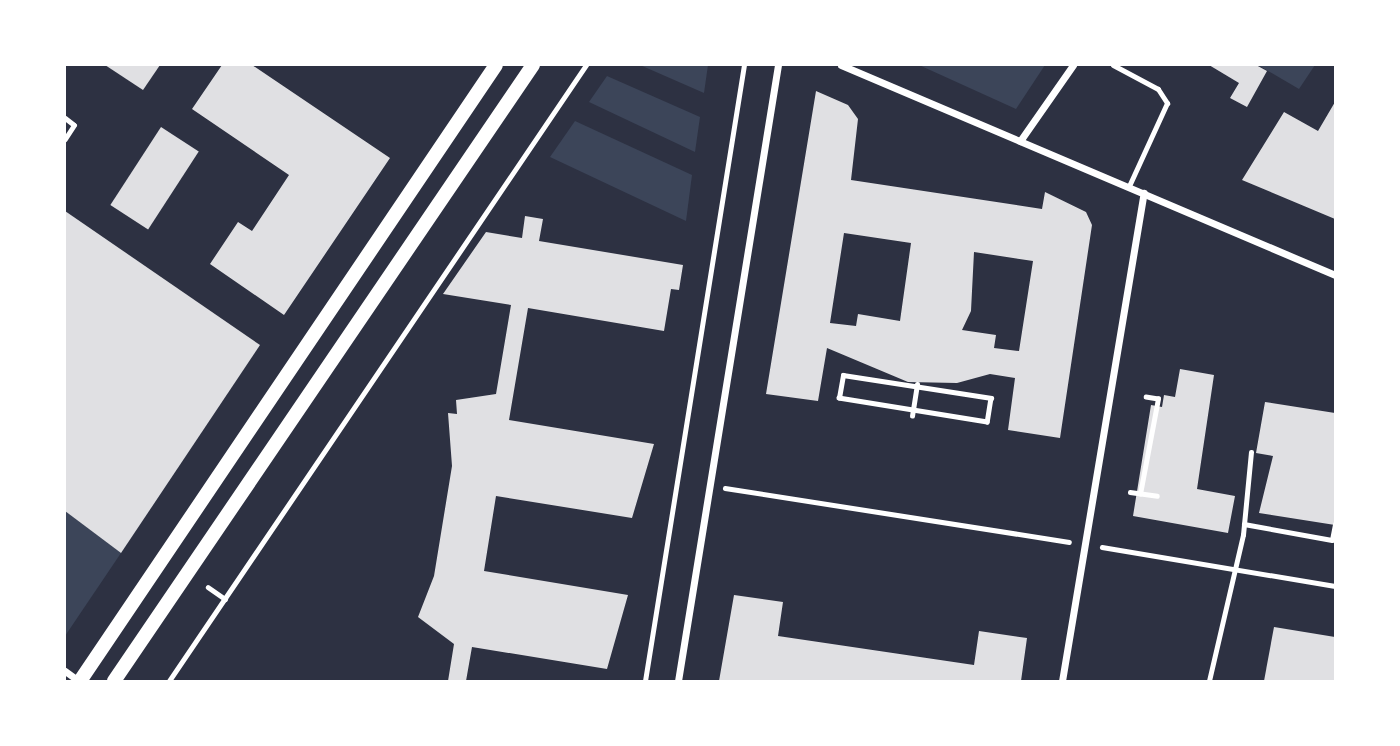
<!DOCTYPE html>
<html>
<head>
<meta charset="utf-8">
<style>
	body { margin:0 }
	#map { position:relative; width:1400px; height:746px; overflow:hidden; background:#2d3142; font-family:"DejaVu Sans",sans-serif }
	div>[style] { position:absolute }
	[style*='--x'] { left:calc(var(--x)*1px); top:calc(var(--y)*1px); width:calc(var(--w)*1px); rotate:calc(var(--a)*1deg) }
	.green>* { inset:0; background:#3c4559 }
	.building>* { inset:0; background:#e0e0e3; transform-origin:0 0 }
	.path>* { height:4.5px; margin:-2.25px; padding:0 2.25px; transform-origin:2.25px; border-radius:2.25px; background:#fff }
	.service>* { height:5px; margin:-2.5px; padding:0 2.5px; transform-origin:2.5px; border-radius:2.5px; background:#fff }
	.minor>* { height:7px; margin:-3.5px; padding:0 3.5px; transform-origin:3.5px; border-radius:3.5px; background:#fff }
	.secondary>* { height:14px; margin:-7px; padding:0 7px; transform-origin:7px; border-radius:7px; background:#fff }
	span { translate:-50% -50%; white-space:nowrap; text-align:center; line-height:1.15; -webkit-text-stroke:7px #fff; paint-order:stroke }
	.frame { position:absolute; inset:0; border:66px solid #fff; pointer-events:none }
</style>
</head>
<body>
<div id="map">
	<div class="green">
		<div style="clip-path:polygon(640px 65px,708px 65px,704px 93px)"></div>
		<div style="clip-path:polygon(919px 65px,1045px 65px,1016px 109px)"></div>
		<div style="clip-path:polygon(1258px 65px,1315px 65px,1299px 89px)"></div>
		<div style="clip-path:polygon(607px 76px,700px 117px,695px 152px,589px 102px)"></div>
		<div style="clip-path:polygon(575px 121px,692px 175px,686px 221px,550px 157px)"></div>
		<div style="clip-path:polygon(65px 511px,121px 553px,65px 636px)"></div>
	</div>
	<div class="building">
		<div style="clip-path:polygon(105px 65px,160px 65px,143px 90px)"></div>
		<div style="clip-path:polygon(222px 65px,252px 65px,390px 158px,284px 315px,210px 264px,238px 222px,252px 231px,289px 175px,192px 109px)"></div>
		<div style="clip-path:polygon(1209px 65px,1256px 65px,1267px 71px,1247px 107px,1230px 98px,1239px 83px)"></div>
		<div style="clip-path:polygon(evenodd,816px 91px,848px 105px,858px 119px,851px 180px,1042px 209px,1045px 192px,1086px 212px,1092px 225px,1060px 438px,1008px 430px,1015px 378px,990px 374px,957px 383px,908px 382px,827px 348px,818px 401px,766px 394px,816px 91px,844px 233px,911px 243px,900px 321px,858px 314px,856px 326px,830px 323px,844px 233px,816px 91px,974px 252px,1033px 261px,1019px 351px,994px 348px,996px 335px,962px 330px,971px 311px,974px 252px)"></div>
		<div style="clip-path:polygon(1335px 102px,1335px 219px,1242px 180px,1284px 112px,1318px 131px)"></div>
		<div style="left:161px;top:127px;width:45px;height:93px;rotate:33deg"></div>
		<div style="clip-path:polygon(65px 211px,260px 345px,121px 553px,65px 511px)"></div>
		<div style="clip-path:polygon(525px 216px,543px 219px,539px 241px,683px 265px,679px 290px,671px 289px,664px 331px,528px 308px,509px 420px,654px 444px,632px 518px,496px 496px,484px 571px,628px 595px,607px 669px,472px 647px,466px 681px,448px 681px,454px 644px,418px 617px,434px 576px,452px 466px,448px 413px,457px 414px,456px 400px,496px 394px,511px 305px,443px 294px,486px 232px,522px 238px)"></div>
		<div style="clip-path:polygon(1180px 369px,1214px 375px,1197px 489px,1235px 496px,1228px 533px,1133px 516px,1151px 405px,1162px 407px,1164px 395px,1175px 397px)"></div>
		<div style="clip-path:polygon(1265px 402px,1335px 413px,1335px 525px,1259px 513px,1273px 456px,1256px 453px)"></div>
		<div style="clip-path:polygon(734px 595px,783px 602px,778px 636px,974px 665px,979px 631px,1027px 638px,1021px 681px,719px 681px)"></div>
		<div style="clip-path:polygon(1274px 627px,1335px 637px,1335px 681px,1264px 681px)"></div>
	</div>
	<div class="path">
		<div style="--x:843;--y:375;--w:150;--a:8.8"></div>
		<div style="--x:991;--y:398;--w:24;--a:99"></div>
		<div style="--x:987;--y:422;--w:150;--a:-170.8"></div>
		<div style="--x:839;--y:398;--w:23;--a:-80"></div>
		<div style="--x:912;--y:416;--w:32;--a:-81"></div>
		<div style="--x:725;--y:488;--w:348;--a:8.9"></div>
		<div style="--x:1130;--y:492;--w:27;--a:8"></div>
		<div style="--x:1140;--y:494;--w:97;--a:-79.3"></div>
		<div style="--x:1158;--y:399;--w:12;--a:-171"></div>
		<div style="--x:1244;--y:524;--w:89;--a:10.3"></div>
		<div style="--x:1332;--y:540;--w:16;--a:-79"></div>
		<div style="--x:1102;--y:547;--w:236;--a:9.5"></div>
		<div style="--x:208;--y:587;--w:21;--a:35"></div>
		<div style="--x:169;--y:681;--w:744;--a:-55.9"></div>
		<div style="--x:645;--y:681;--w:624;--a:-80.87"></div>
		<div style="--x:1209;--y:681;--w:150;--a:-76.9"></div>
		<div style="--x:1243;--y:535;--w:83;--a:-84.5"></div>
	</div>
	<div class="service">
		<div style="--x:1113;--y:65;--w:51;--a:28.1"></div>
		<div style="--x:1158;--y:89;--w:17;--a:57"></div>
		<div style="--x:1167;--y:103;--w:91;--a:114.6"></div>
		<div style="--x:65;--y:118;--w:11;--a:38"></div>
		<div style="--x:74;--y:125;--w:17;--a:123"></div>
	</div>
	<div class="minor">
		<div style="--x:841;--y:65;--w:537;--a:23.03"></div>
		<div style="--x:1020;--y:141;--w:93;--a:-55.1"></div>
		<div style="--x:65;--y:671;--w:17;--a:36"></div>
		<div style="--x:678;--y:681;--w:624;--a:-80.78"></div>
		<div style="--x:1062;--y:681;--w:495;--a:-80.5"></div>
	</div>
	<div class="secondary">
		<div style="--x:80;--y:681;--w:743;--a:-55.97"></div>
		<div style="--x:114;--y:681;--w:745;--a:-55.78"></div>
	</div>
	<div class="frame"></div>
</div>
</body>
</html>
